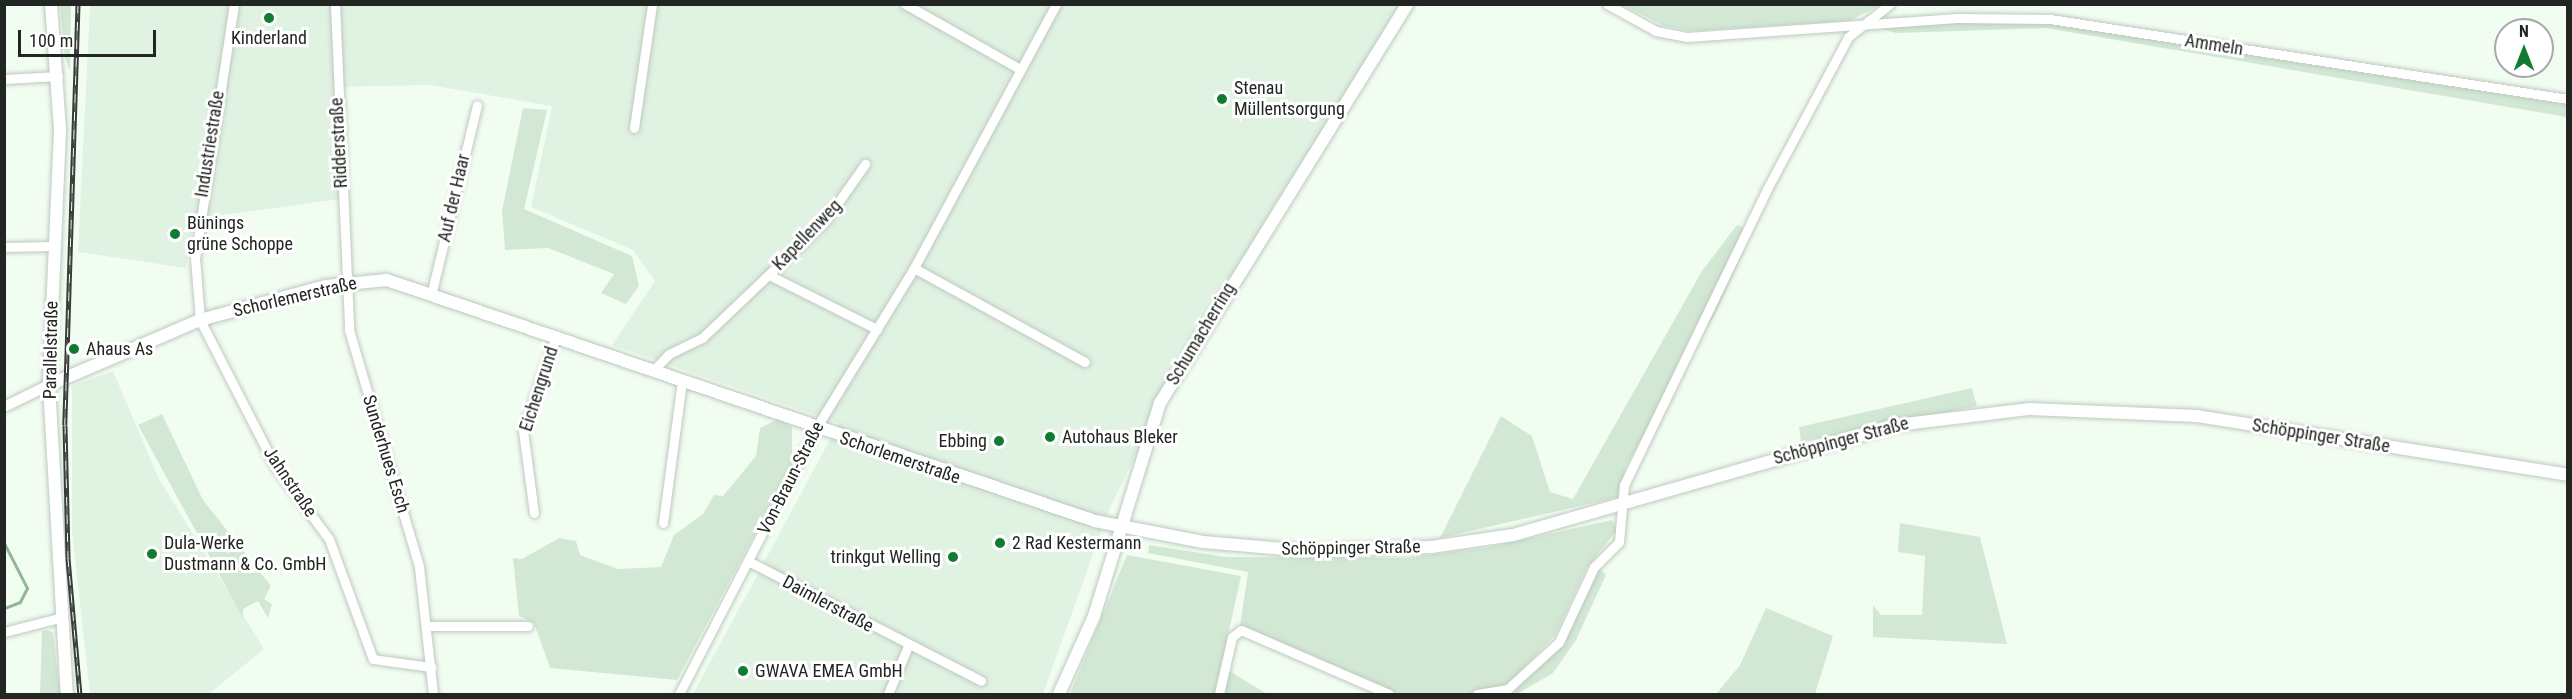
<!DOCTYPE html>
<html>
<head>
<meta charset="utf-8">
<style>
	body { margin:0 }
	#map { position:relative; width:2572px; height:699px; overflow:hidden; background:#f2fdf2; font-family:"Roboto Condensed",sans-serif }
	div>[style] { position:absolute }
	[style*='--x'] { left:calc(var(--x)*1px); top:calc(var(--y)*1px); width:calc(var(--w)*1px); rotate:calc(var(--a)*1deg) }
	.built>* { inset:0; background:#e0f2e2 }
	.green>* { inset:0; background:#d2e8d4 }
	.stream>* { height:3px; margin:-1.5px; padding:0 1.5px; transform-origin:1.5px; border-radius:1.5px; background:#93b796 }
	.roads { filter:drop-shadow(0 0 2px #bec9bf) drop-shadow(0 0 2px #bec9bf) }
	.minor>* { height:9px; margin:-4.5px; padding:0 4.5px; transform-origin:4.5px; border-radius:4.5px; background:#fff }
	.tertiary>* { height:10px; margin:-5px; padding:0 5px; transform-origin:5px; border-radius:5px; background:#fff }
	.secondary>* { height:12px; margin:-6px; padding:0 6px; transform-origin:6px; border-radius:6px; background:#fff }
	.rail>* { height:5px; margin-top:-2.5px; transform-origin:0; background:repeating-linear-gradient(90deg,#fff 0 9px,#393d39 0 18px); box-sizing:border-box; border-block:2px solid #393d39 }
	.dots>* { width:16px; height:16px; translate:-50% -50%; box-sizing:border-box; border:3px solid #fff; border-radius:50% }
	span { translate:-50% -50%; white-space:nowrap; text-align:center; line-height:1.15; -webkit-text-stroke:6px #fff; paint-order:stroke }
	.poi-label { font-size:18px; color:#222622 }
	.left { translate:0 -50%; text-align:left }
	.right { translate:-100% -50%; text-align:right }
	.street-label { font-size:18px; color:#222622 }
	.frame { position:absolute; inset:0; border:6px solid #222622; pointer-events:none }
	.north { position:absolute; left:2494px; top:18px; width:60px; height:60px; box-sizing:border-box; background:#fff; border:2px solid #a7a8a7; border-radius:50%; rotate:0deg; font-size:16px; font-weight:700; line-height:24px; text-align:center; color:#222622 }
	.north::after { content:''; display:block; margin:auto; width:21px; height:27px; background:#107c31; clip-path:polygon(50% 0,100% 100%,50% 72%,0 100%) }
	.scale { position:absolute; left:18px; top:30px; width:138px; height:27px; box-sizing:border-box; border:3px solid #222622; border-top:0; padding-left:8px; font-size:18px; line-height:21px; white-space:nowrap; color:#222622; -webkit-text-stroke:4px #fff; paint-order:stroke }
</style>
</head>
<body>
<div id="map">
	<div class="built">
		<div style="clip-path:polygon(90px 5px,1413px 5px,1191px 343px,1108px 512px,1043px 694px,693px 694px,839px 423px,612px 345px,655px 281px,633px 250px,531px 207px,552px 106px,429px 85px,335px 87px,340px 199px,194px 219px,186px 268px,78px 252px)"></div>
		<div style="clip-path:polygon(113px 371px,159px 479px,264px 649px,209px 694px,90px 694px,72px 530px,72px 386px)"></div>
	</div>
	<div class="green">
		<div style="clip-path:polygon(60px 5px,71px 5px,70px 71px,65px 57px)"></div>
		<div style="clip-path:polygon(1623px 5px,1880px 5px,1849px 21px,1691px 31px,1664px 26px)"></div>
		<div style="clip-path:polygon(1955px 22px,2049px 22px,2567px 100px,2567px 117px,2046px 28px,1896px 33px,1877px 27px)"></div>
		<div style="clip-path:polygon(523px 108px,547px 110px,524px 209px,632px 256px,639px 286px,626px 304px,601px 293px,614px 274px,548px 248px,505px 250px,502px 211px)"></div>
		<div style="clip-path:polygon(1737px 225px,1752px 232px,1717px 311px,1626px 466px,1619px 497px,1440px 538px,1501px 416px,1532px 436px,1550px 492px,1573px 499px,1702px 271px)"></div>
		<div style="clip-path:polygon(1972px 388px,1977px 406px,1801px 442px,1799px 427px)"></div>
		<div style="clip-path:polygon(162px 414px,203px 500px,271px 586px,264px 599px,272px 604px,268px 618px,258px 601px,243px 609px,243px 618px,138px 425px)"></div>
		<div style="clip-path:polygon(778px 419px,792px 427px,792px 464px,677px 680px,550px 668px,534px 623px,519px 616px,513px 558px,522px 559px,559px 538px,576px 541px,580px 555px,618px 569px,661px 567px,674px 535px,703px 514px,714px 495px,723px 496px,756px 456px,760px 428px)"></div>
		<div style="clip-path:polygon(1612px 520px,1617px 530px,1586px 569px,1556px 634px,1499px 694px,1401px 694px,1377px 688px,1240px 626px,1248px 572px,1148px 553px,1149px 545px,1226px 557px,1406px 558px,1490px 547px)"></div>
		<div style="clip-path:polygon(1900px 523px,1980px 537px,2007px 644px,1873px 637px,1873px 605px,1881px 615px,1922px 615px,1925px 556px,1898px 552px)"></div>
		<div style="clip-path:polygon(1127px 555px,1241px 576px,1215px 694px,1070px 694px)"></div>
		<div style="clip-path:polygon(1597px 567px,1606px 575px,1576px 640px,1553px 673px,1517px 694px,1514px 690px,1559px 648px)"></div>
		<div style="clip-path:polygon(1766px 608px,1833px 636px,1815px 694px,1716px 694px,1740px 665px)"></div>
		<div style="clip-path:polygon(48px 630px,53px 633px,60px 694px,40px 694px,42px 631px)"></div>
		<div style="clip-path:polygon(1229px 671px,1267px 694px,1223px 694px)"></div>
	</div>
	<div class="stream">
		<div style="--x:4;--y:543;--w:51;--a:62.9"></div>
		<div style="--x:27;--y:588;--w:16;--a:117"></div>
		<div style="--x:20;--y:602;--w:17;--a:159"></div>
	</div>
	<div class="roads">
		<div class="minor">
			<div style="--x:234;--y:4;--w:257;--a:98.7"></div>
			<div style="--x:195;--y:258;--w:62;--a:85.4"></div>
			<div style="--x:200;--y:320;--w:164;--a:62.8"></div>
			<div style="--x:275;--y:466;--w:91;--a:53.5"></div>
			<div style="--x:329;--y:539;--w:128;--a:69.9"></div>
			<div style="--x:373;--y:659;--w:59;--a:7.9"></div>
			<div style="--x:335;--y:4;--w:326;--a:87.5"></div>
			<div style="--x:349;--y:330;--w:247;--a:73.5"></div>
			<div style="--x:419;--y:567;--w:128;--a:83.7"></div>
			<div style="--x:905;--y:4;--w:132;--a:29.5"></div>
			<div style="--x:1607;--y:4;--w:56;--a:28.9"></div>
			<div style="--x:1656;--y:31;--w:32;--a:11"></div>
			<div style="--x:1687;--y:37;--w:271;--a:-4"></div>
			<div style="--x:1957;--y:18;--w:93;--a:0.6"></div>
			<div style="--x:2050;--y:19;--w:524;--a:8.78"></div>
			<div style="--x:4;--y:79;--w:54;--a:-3.2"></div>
			<div style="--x:634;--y:128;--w:125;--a:-81.7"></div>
			<div style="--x:4;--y:247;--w:50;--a:-1.1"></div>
			<div style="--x:914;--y:268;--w:195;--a:28.8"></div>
			<div style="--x:769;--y:275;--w:121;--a:26.6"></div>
			<div style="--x:432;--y:291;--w:191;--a:-76.4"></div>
			<div style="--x:653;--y:371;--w:23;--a:-47"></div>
			<div style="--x:669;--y:354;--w:37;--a:-26"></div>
			<div style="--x:702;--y:338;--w:170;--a:-43.6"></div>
			<div style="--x:825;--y:221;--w:70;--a:-54.9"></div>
			<div style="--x:534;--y:513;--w:83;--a:-97.6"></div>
			<div style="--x:523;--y:431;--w:101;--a:-70.8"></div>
			<div style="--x:663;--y:523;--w:143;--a:-82.4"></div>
			<div style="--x:748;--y:561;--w:262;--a:27.2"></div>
			<div style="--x:429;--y:626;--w:99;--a:0"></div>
			<div style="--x:4;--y:632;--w:57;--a:-14.3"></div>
			<div style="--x:679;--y:694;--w:299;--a:-62.7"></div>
			<div style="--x:816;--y:428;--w:188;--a:-58.5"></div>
			<div style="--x:914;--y:268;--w:300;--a:-61.7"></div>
			<div style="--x:888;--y:694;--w:52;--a:-67.4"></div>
			<div style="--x:1219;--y:694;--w:58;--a:-77.2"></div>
			<div style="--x:1232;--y:637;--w:11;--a:-38"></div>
			<div style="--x:1241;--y:630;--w:161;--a:23.4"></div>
			<div style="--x:1477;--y:694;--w:30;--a:-9"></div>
			<div style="--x:1502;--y:694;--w:77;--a:-42.4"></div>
			<div style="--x:1559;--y:642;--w:83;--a:-65"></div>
			<div style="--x:1594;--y:567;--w:35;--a:-45"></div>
			<div style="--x:1619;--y:542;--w:57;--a:-85"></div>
			<div style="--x:1624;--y:485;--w:329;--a:-64.2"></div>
			<div style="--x:1767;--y:189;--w:172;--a:-61.9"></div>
			<div style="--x:1848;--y:37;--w:53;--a:-38.2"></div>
		</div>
		<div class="tertiary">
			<div style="--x:4;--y:407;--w:50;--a:-26.1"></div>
		</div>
		<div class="secondary">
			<div style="--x:51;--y:4;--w:126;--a:85.9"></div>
			<div style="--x:60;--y:130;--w:255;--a:92.5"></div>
			<div style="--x:49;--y:385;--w:310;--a:86.7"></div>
			<div style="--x:49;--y:385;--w:164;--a:-23.3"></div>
			<div style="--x:200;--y:320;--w:131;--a:-15.1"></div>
			<div style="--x:326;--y:286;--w:61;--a:-5.6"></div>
			<div style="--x:387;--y:280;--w:748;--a:18.8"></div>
			<div style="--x:1095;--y:521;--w:110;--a:11"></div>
			<div style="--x:1203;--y:542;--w:105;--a:4.9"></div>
			<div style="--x:1308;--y:551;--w:123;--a:-1.9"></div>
			<div style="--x:1431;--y:547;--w:83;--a:-8.3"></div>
			<div style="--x:1513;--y:535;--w:399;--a:-16"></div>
			<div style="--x:1897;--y:425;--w:134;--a:-6.9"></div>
			<div style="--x:2030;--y:409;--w:167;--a:2.4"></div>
			<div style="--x:2197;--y:416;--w:376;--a:9"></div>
			<div style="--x:1059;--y:694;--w:85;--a:-65.8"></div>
			<div style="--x:1094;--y:616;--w:223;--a:-72.8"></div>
			<div style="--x:1160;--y:403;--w:469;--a:-58.2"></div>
		</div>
	</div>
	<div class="rail">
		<div style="--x:78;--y:4;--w:421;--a:91.8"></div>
		<div style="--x:65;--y:425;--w:133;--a:88.7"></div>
		<div style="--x:68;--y:558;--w:137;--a:85"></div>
	</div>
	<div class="dots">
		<div style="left:269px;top:18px;background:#107c31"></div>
		<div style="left:1222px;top:99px;background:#107c31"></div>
		<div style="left:175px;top:234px;background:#107c31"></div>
		<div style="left:74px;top:349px;background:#107c31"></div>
		<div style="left:1050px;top:437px;background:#107c31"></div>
		<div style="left:999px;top:441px;background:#107c31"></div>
		<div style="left:1000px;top:543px;background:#107c31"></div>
		<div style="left:152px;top:554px;background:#107c31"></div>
		<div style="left:953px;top:557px;background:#107c31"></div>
		<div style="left:743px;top:671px;background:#107c31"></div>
	</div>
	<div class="poi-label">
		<span style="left:269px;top:38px">Kinderland</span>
		<span class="left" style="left:1234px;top:99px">Stenau<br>Müllentsorgung</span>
		<span class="left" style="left:187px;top:234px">Bünings<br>grüne Schoppe</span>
		<span class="left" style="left:86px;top:349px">Ahaus As</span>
		<span class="left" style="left:1062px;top:437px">Autohaus Bleker</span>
		<span class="right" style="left:987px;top:441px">Ebbing</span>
		<span class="left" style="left:1012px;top:543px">2 Rad Kestermann</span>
		<span class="left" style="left:164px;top:554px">Dula-Werke<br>Dustmann &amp; Co. GmbH</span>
		<span class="right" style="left:941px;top:557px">trinkgut Welling</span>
		<span class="left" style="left:755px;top:671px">GWAVA EMEA GmbH</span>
	</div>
	<div class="street-label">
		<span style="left:2214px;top:45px;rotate:9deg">Ammeln</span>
		<span style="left:339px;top:143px;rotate:-93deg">Ridderstraße</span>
		<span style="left:210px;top:144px;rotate:-81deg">Industriestraße</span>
		<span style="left:454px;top:198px;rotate:-77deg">Auf der Haar</span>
		<span style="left:807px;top:235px;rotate:-46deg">Kapellenweg</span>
		<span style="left:295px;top:297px;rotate:-13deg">Schorlemerstraße</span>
		<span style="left:1201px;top:334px;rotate:-59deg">Schumacherring</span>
		<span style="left:51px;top:350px;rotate:-89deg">Parallelstraße</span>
		<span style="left:539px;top:389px;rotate:-72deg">Eichengrund</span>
		<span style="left:2321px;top:436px;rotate:9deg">Schöppinger Straße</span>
		<span style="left:1841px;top:441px;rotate:-15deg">Schöppinger Straße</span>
		<span style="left:386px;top:454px;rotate:73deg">Sunderhues Esch</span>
		<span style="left:900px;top:458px;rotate:19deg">Schorlemerstraße</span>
		<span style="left:791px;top:478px;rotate:-63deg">Von-Braun-Straße</span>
		<span style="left:290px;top:482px;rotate:56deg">Jahnstraße</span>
		<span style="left:1351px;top:548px;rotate:-1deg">Schöppinger Straße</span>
		<span style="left:828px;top:604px;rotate:28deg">Daimlerstraße</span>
	</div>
	<div class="frame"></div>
	<div class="north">N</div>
	<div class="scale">100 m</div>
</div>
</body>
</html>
